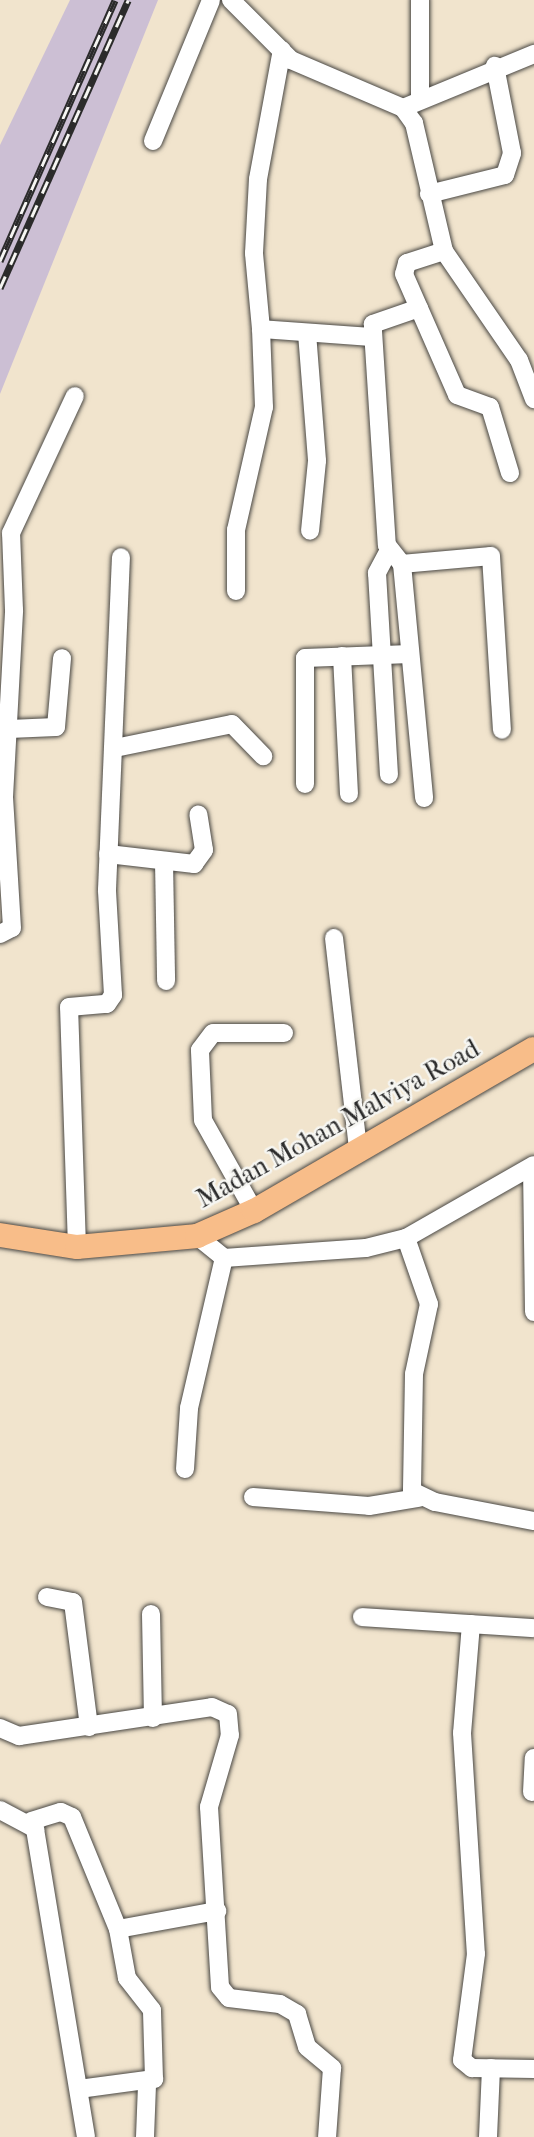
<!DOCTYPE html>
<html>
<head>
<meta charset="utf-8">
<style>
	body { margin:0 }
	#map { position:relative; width:534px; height:2137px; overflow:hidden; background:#f1e4cd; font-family:"IM FELL French Canon",serif }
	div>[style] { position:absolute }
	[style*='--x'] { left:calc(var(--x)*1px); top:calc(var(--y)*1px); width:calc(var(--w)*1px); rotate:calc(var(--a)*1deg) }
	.industrial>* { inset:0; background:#ccbfd4 }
	.roads { filter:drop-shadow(0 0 2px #494743) drop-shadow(0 0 2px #494743) }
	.minor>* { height:18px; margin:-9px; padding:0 9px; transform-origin:9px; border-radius:9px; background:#fff }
	.highway>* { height:24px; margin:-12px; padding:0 12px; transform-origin:12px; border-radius:12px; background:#f8bd89 }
	.rail>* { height:7px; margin-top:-3.5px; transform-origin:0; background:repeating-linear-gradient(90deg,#f6f6f2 0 13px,#2b2b2b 0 26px); box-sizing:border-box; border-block:2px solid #2b2b2b }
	span { translate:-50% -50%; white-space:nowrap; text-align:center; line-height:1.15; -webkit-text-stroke:5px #f6f6f2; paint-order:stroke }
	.street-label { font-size:26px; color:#2b2b2b }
</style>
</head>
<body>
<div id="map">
	<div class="industrial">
		<div style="clip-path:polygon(70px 0,158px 0,0 394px,0 145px)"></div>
	</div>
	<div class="roads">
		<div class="minor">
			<div style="--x:231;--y:0;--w:85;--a:45"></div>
			<div style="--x:291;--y:60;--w:122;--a:23.2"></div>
			<div style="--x:403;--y:108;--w:19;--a:54"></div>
			<div style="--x:414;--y:123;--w:131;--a:76.8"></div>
			<div style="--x:444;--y:251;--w:132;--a:55.5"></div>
			<div style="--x:519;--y:360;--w:42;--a:69"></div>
			<div style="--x:420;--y:100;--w:100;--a:-90"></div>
			<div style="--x:403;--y:108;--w:142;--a:-22.4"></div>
			<div style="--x:153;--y:141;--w:152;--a:-67.6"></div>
			<div style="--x:429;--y:194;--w:78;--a:-14"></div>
			<div style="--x:505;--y:175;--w:23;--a:-72"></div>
			<div style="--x:512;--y:153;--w:89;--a:-101.1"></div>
			<div style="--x:444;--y:251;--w:39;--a:162"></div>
			<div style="--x:407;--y:263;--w:11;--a:105"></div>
			<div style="--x:404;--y:274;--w:132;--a:66.3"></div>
			<div style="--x:457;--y:395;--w:35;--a:20"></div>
			<div style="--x:490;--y:407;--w:69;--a:73.1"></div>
			<div style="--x:419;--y:308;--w:49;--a:160.8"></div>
			<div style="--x:373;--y:324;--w:7;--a:90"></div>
			<div style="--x:373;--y:331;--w:214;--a:86.3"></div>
			<div style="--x:387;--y:545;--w:24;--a:52"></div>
			<div style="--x:402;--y:564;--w:235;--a:84.6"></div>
			<div style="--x:261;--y:329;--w:76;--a:-95.3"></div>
			<div style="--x:254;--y:253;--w:74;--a:-86.9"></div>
			<div style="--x:258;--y:179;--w:131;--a:-79.5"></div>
			<div style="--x:307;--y:333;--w:128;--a:85.5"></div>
			<div style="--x:317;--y:461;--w:70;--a:95.7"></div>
			<div style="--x:388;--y:552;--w:24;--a:118"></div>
			<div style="--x:377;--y:573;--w:202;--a:86.6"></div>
			<div style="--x:402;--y:564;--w:89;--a:-5.1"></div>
			<div style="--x:491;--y:556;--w:174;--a:86.4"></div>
			<div style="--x:236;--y:591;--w:61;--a:-90"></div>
			<div style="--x:236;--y:530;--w:126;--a:-77.2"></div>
			<div style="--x:264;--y:407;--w:78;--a:-92.2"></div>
			<div style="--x:261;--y:329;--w:112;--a:4.1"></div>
			<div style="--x:342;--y:656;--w:138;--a:87.1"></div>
			<div style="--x:9;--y:729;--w:47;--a:-2.4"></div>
			<div style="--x:56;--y:727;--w:69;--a:-85"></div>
			<div style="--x:115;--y:748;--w:119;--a:-11.6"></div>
			<div style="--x:232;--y:724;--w:45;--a:45.9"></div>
			<div style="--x:305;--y:784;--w:126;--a:-90"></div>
			<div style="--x:305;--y:658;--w:105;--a:-2.2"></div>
			<div style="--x:108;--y:854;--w:87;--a:6.6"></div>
			<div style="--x:194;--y:864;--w:17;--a:-54"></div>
			<div style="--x:204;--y:850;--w:36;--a:-99"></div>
			<div style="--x:164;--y:861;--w:120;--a:89"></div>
			<div style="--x:0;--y:934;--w:13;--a:-27"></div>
			<div style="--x:12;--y:928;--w:131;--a:-93.5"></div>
			<div style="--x:4;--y:797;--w:187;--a:-86.9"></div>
			<div style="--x:14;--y:610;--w:77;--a:-92.2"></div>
			<div style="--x:11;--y:533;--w:151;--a:-65"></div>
			<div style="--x:334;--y:938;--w:211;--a:83.5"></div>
			<div style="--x:532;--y:1167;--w:145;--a:89.2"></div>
			<div style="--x:254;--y:1211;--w:104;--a:-119.3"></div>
			<div style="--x:203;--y:1120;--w:70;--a:-92.5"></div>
			<div style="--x:200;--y:1050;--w:21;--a:-53"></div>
			<div style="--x:213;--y:1033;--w:71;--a:0"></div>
			<div style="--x:197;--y:1236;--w:35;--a:39"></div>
			<div style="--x:224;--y:1258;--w:142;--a:-4"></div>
			<div style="--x:366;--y:1248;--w:41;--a:-14"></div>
			<div style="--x:406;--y:1238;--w:147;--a:-29.7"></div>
			<div style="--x:406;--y:1238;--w:70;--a:70.8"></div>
			<div style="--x:429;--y:1304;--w:72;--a:102.1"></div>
			<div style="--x:414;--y:1374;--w:117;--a:91"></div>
			<div style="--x:412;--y:1491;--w:25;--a:26"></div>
			<div style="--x:435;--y:1502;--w:101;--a:10.9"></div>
			<div style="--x:77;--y:1247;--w:240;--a:-91.9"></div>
			<div style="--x:69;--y:1007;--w:38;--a:-5"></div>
			<div style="--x:107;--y:1004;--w:11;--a:-56"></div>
			<div style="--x:113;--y:995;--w:105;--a:-93.3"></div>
			<div style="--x:107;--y:890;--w:333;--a:-87.6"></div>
			<div style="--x:185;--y:1469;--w:61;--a:-86.2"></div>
			<div style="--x:189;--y:1408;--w:154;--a:-76.9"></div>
			<div style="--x:253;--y:1497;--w:116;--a:4.4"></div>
			<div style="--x:369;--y:1506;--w:50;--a:-9.3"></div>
			<div style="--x:47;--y:1597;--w:26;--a:11"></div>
			<div style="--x:73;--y:1602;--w:126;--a:82.7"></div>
			<div style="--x:151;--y:1614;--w:104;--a:88.9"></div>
			<div style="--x:362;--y:1617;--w:172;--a:3.7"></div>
			<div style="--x:471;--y:1624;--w:109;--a:94.7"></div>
			<div style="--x:462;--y:1733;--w:221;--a:86.4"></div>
			<div style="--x:476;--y:1954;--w:107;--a:97.5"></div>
			<div style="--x:462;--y:2060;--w:13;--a:39"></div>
			<div style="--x:472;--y:2068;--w:62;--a:0.9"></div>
			<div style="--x:0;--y:1728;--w:21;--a:23"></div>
			<div style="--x:19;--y:1736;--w:195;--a:-8.5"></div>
			<div style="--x:212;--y:1707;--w:17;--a:24"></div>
			<div style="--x:228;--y:1714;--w:21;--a:85"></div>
			<div style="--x:230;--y:1735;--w:75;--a:106.3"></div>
			<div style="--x:209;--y:1807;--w:180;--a:86.5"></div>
			<div style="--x:220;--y:1987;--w:14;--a:51"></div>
			<div style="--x:229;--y:1998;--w:51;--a:6.7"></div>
			<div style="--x:280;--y:2004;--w:20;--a:30"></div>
			<div style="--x:297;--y:2014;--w:34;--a:73"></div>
			<div style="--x:307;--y:2047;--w:33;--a:40"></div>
			<div style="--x:332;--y:2068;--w:69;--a:94.1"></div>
			<div style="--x:532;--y:1792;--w:34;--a:-87"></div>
			<div style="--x:0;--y:1810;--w:40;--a:28"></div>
			<div style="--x:35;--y:1829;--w:312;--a:80.6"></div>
			<div style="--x:31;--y:1821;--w:31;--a:-17"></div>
			<div style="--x:61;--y:1812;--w:12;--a:24"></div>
			<div style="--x:72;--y:1817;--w:121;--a:67.7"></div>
			<div style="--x:118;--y:1929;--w:101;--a:-10.3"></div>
			<div style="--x:79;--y:2089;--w:76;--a:-7.6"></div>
			<div style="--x:154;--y:2079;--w:69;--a:-91.7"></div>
			<div style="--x:152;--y:2010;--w:41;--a:-128"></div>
			<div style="--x:127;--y:1978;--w:50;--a:-100.4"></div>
			<div style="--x:145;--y:2137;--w:52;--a:-87.8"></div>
			<div style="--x:488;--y:2137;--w:69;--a:-87.5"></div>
		</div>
		<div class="highway">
			<div style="--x:0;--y:1235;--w:78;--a:8.9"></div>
			<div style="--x:77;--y:1247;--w:121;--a:-5.2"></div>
			<div style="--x:197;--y:1236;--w:62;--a:-23.7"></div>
			<div style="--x:254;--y:1211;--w:323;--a:-30.1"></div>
		</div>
	</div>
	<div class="rail">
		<div style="--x:0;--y:261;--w:285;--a:-66.2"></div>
		<div style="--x:0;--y:288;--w:315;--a:-66"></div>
	</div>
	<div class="street-label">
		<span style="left:338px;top:1124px;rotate:-29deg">Madan Mohan Malviya Road</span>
	</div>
</div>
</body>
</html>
